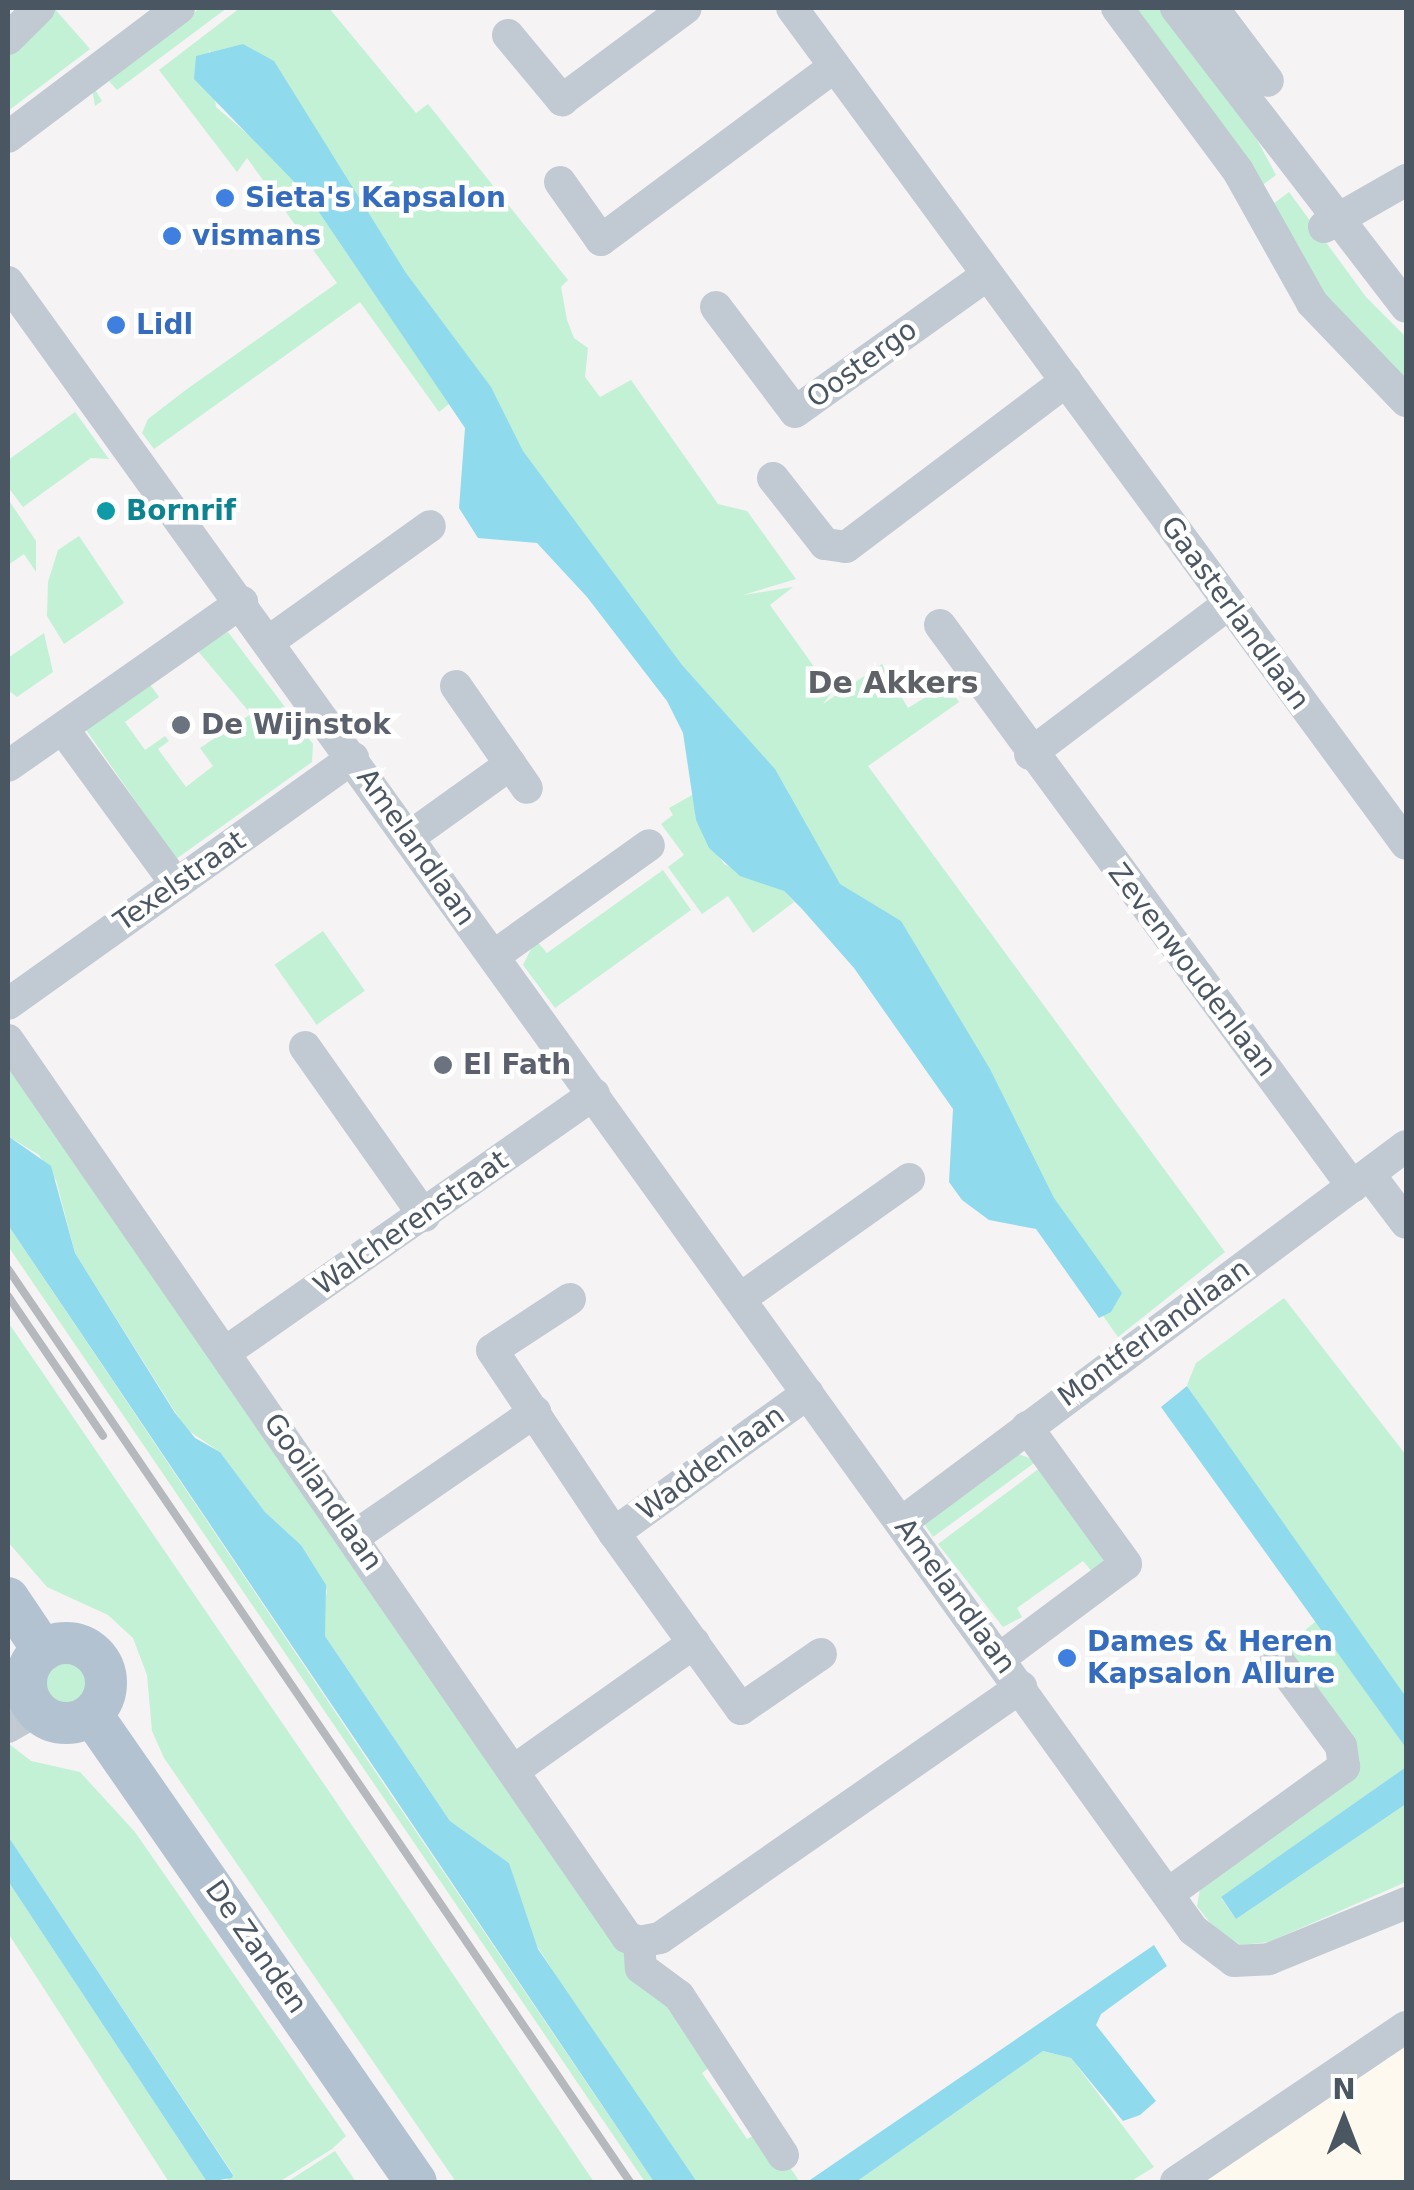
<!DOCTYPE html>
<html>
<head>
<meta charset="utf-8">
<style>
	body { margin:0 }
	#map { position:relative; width:1414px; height:2190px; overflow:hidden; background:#f5f3f3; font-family:"DejaVu Sans",sans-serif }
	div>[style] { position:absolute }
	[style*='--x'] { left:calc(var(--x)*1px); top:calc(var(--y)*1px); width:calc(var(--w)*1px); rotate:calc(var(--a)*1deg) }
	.commercial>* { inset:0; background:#fdf9ef }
	.green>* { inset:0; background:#c3f1d5; transform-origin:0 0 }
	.round { border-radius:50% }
	.water>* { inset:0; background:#90daee }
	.minor>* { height:32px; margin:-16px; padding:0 16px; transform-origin:16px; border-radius:16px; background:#c1cad2 }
	.major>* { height:42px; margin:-21px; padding:0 21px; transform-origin:21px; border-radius:21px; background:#b3c2d1 }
	.major>.ring { margin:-21px; padding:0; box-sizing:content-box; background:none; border:42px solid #b3c2d1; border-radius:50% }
	.rail>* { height:8px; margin:-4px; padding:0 4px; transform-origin:4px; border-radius:4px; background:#b5b8bd }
	.dots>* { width:28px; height:28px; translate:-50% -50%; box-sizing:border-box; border:5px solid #fff; border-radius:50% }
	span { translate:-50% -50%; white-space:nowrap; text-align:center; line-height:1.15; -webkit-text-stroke:9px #fff; paint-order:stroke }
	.shop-label { font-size:28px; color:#366cbe; font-weight:700 }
	.left { translate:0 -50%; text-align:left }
	.street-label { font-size:28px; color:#4a5661 }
	.culture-label { font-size:28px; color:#0d838f; font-weight:700 }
	.worship-label { font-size:28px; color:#5b616d; font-weight:700 }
	.neighbourhood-label { font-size:30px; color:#5f6368; font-weight:700 }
	.frame { position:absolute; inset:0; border:10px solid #4a5661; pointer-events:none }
	.north { position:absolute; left:1294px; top:2070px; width:100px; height:100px; -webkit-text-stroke:8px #fff; paint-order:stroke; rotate:0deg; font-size:28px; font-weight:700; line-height:40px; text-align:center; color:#4a5661 }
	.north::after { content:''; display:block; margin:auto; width:35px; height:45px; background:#4a5661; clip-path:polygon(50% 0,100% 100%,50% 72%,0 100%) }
</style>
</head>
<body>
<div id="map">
	<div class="commercial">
		<div style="clip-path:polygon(1406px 2046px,1406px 2182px,1204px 2182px)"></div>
	</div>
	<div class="green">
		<div style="clip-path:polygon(54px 8px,90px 49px,8px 111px,8px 55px)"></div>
		<div style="clip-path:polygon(200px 8px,227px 8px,117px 90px,109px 81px,96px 91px,102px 101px,95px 106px,92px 88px)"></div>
		<div style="clip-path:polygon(240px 8px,329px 8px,416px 113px,428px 104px,568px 280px,561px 287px,567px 320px,574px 338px,588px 348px,585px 377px,600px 397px,631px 380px,718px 504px,747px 511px,796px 579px,743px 595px,793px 587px,770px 605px,832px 692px,823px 704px,882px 664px,908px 708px,947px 684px,959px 702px,868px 766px,1225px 1252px,1118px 1337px,209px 50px,216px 107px,278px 160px,308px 196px,449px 404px,439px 412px,360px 302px,154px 449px,142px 433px,148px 419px,187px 389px,337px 283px,247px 158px,237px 172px,159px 70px)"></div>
		<div style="clip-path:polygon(1132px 8px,1162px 8px,1248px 123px,1276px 175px,1260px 187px)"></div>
		<div style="clip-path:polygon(1289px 192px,1366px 297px,1406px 337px,1406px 388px,1337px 320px,1269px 207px)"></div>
		<div style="clip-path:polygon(75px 412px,109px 459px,91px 458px,23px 507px,8px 487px,8px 460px)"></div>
		<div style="clip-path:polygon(8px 499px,36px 541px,36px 572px,24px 554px,8px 565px)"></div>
		<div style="clip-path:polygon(79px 536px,124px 603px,64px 644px,47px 616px,48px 582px,58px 550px)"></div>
		<div style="clip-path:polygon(228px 632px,313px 744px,312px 762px,176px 859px,84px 727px,149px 683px,159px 697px,125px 722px,145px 750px,165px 736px,169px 741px,158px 749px,186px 787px,213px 766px,200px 748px,251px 714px,197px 650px)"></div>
		<div style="clip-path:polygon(44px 633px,53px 672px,17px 697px,8px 690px,8px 658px)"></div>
		<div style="clip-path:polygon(694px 794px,696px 820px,724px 864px,784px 891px,794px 902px,753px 933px,728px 896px,702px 914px,668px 867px,684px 855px,661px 824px,673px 815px,669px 808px)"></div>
		<div style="clip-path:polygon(663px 870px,691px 910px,555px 1008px,523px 965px,531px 949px,526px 942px,534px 938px,547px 953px)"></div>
		<div style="left:323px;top:931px;width:73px;height:59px;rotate:55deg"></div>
		<div style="clip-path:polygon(8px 1051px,717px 2062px,702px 2073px,747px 2139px,764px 2130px,800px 2182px,697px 2182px,606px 2055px,532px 1938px,509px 1863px,450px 1821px,325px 1636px,321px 1618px,327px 1591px,301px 1545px,265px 1512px,220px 1452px,186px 1429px,75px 1253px,56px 1180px,39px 1155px,8px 1136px)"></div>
		<div style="clip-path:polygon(8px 1225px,370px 1764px,654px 2182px,645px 2182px,8px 1246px)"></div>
		<div style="clip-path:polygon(1284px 1298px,1406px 1455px,1406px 1723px,1187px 1385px,1196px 1363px)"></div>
		<div style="clip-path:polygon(8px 1322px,326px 1787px,594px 2182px,456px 2182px,164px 1758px,152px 1731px,147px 1675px,133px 1638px,108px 1615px,47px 1587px,8px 1542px)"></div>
		<div style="clip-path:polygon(1016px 1453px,1037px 1461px,933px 1537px,925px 1525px)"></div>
		<div style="clip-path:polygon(1041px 1467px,1104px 1561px,1095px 1575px,1083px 1561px,1017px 1608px,1022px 1617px,1003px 1627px,938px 1544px)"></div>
		<div style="clip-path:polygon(1316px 1621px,1406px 1748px,1406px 1767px,1221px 1898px,1236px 1919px,1406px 1804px,1406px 1882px,1269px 1942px,1241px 1945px,1217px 1932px,1197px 1906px,1201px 1883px,1346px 1780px,1283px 1649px)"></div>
		<div class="round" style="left:46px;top:1663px;width:42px;height:42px"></div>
		<div style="clip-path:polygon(8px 1743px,31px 1761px,80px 1772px,135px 1832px,346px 2136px,332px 2149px,279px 2182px,224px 2182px,233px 2174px,8px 1836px)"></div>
		<div style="clip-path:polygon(8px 1881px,207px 2182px,169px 2182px,8px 1933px)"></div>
		<div style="clip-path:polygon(1043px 2051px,1071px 2058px,1154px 2167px,1130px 2182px,856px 2182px)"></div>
		<div style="clip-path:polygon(335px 2151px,356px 2182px,287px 2182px)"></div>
	</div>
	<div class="water">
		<div style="clip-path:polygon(243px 44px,274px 61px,406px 273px,491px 387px,523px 451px,682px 665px,775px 769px,840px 884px,901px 921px,990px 1069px,1054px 1198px,1122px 1293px,1111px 1312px,1099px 1318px,1036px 1229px,989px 1220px,962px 1200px,949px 1182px,953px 1109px,854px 968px,802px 909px,784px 891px,740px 876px,709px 848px,696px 820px,683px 733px,667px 701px,587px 597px,537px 543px,478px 538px,459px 508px,465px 428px,308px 196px,194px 79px,196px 56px)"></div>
		<div style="clip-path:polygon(8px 1136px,51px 1166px,75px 1253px,175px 1413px,195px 1438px,220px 1452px,265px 1512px,301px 1545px,326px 1585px,325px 1636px,450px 1821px,509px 1863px,538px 1949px,697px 2182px,654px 2182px,8px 1225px)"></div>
		<div style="clip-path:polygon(1187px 1386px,1406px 1697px,1406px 1748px,1161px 1407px)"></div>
		<div style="clip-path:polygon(1406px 1767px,1406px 1804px,1236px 1919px,1221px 1897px)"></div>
		<div style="clip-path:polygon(8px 1836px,233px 2175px,232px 2178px,207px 2182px,8px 1881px)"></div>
		<div style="clip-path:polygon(1154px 1945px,1167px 1966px,1101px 2014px,1096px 2025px,1156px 2101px,1140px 2115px,1123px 2121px,1071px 2058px,1043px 2051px,856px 2182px,807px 2182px)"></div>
	</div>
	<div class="minor">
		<div style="--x:792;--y:8;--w:1037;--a:53.7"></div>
		<div style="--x:1117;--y:8;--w:203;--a:53.4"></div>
		<div style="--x:1238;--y:171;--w:151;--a:60.7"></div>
		<div style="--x:1312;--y:303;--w:136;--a:46.2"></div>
		<div style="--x:1176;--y:8;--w:377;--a:52.4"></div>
		<div style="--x:1213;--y:8;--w:91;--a:53"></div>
		<div style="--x:508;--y:35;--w:85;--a:50.3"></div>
		<div style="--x:562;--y:100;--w:154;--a:-36.6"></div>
		<div style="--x:8;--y:39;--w:44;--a:-45"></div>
		<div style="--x:8;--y:137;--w:214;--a:-37"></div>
		<div style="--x:560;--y:182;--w:71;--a:54.7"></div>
		<div style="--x:601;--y:240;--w:290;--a:-36.6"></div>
		<div style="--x:1324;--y:227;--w:95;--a:-29.8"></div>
		<div style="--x:8;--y:282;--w:2030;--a:54.28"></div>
		<div style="--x:1193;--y:1930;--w:51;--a:37.1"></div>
		<div style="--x:1234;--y:1961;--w:35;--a:-3"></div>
		<div style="--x:1269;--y:1959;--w:148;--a:-22.2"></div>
		<div style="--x:716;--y:307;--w:131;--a:53"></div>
		<div style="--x:795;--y:412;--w:236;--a:-35.5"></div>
		<div style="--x:773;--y:478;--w:84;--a:51.8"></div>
		<div style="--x:825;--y:544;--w:21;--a:8"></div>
		<div style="--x:846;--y:547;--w:276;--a:-37"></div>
		<div style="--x:940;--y:625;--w:697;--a:53.69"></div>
		<div style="--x:268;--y:642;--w:199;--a:-35.6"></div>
		<div style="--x:456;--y:686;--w:124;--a:55.2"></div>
		<div style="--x:63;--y:729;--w:192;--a:53.9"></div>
		<div style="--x:1030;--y:754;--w:248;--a:-37.1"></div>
		<div style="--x:8;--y:766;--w:286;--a:-35"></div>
		<div style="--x:409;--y:837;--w:125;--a:-35.6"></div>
		<div style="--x:495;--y:955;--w:189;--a:-35.5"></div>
		<div style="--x:8;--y:1004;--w:424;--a:-35.5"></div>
		<div style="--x:8;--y:1040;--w:1090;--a:55.39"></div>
		<div style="--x:627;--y:1937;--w:13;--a:23"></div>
		<div style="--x:639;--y:1942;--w:21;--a:-11"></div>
		<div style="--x:660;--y:1938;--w:440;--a:-34.8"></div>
		<div style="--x:305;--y:1047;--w:207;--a:54.8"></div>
		<div style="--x:1369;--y:1174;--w:61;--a:52.9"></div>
		<div style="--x:741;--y:1298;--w:206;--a:-35.3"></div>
		<div style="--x:570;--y:1299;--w:93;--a:146.8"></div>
		<div style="--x:492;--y:1350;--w:220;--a:56.3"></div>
		<div style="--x:614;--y:1533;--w:217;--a:54.2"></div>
		<div style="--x:741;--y:1709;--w:97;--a:-34.5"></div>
		<div style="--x:227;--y:1351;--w:448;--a:-35"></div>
		<div style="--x:902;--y:1522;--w:629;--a:-36.72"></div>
		<div style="--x:614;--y:1533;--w:239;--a:-35.8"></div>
		<div style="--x:355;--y:1536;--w:219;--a:-34.6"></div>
		<div style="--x:1000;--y:1658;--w:157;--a:-36.7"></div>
		<div style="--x:1126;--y:1564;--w:169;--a:-125.9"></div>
		<div style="--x:8;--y:1727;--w:34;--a:-30"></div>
		<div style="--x:513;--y:1771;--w:222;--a:-35.3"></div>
		<div style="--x:1169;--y:1893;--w:216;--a:-35.8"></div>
		<div style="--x:1344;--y:1767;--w:21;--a:-98"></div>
		<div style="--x:1341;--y:1746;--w:109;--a:-126.5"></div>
		<div style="--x:639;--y:1942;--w:26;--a:86"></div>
		<div style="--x:641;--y:1968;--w:47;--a:36.4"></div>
		<div style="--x:679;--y:1996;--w:190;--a:56.8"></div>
		<div style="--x:1176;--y:2182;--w:277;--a:-34"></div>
	</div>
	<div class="major">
		<div style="--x:8;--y:1598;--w:63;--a:56.1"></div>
		<div class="ring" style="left:26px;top:1643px;width:38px;height:38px"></div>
		<div style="--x:92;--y:1715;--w:568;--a:55.25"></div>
	</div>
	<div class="rail">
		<div style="--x:8;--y:1269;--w:1105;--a:55.73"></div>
		<div style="--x:8;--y:1296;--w:169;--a:55.8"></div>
	</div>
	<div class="dots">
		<div style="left:225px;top:198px;background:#3f7fe0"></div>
		<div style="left:172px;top:236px;background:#3f7fe0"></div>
		<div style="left:116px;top:325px;background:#3f7fe0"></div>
		<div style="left:106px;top:511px;background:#0f9aa8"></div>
		<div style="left:181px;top:725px;background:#6b7280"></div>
		<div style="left:443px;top:1065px;background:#6b7280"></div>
		<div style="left:1067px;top:1658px;background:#3f7fe0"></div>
	</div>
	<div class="shop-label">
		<span class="left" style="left:245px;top:198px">Sieta's Kapsalon</span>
		<span class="left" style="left:192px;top:236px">vismans</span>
		<span class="left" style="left:136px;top:325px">Lidl</span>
		<span class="left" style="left:1087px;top:1658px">Dames &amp; Heren<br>Kapsalon Allure</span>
	</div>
	<div class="street-label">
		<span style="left:862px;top:364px;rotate:-36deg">Oostergo</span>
		<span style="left:1235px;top:613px;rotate:54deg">Gaasterlandlaan</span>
		<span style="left:416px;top:847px;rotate:55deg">Amelandlaan</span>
		<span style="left:180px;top:881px;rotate:-35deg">Texelstraat</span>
		<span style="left:1192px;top:970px;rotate:53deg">Zevenwoudenlaan</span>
		<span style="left:411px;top:1223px;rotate:-35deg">Walcherenstraat</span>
		<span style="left:1154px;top:1333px;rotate:-36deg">Montferlandlaan</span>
		<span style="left:711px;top:1463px;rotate:-36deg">Waddenlaan</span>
		<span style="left:323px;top:1492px;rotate:55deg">Gooilandlaan</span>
		<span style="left:955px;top:1596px;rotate:54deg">Amelandlaan</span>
		<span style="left:256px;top:1947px;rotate:55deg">De Zanden</span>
	</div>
	<div class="culture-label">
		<span class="left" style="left:126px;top:511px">Bornrif</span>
	</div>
	<div class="worship-label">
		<span class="left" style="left:201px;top:725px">De Wijnstok</span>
		<span class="left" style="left:463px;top:1065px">El Fath</span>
	</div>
	<div class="neighbourhood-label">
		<span style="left:893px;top:683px">De Akkers</span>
	</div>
	<div class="frame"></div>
	<div class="north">N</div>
</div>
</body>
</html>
